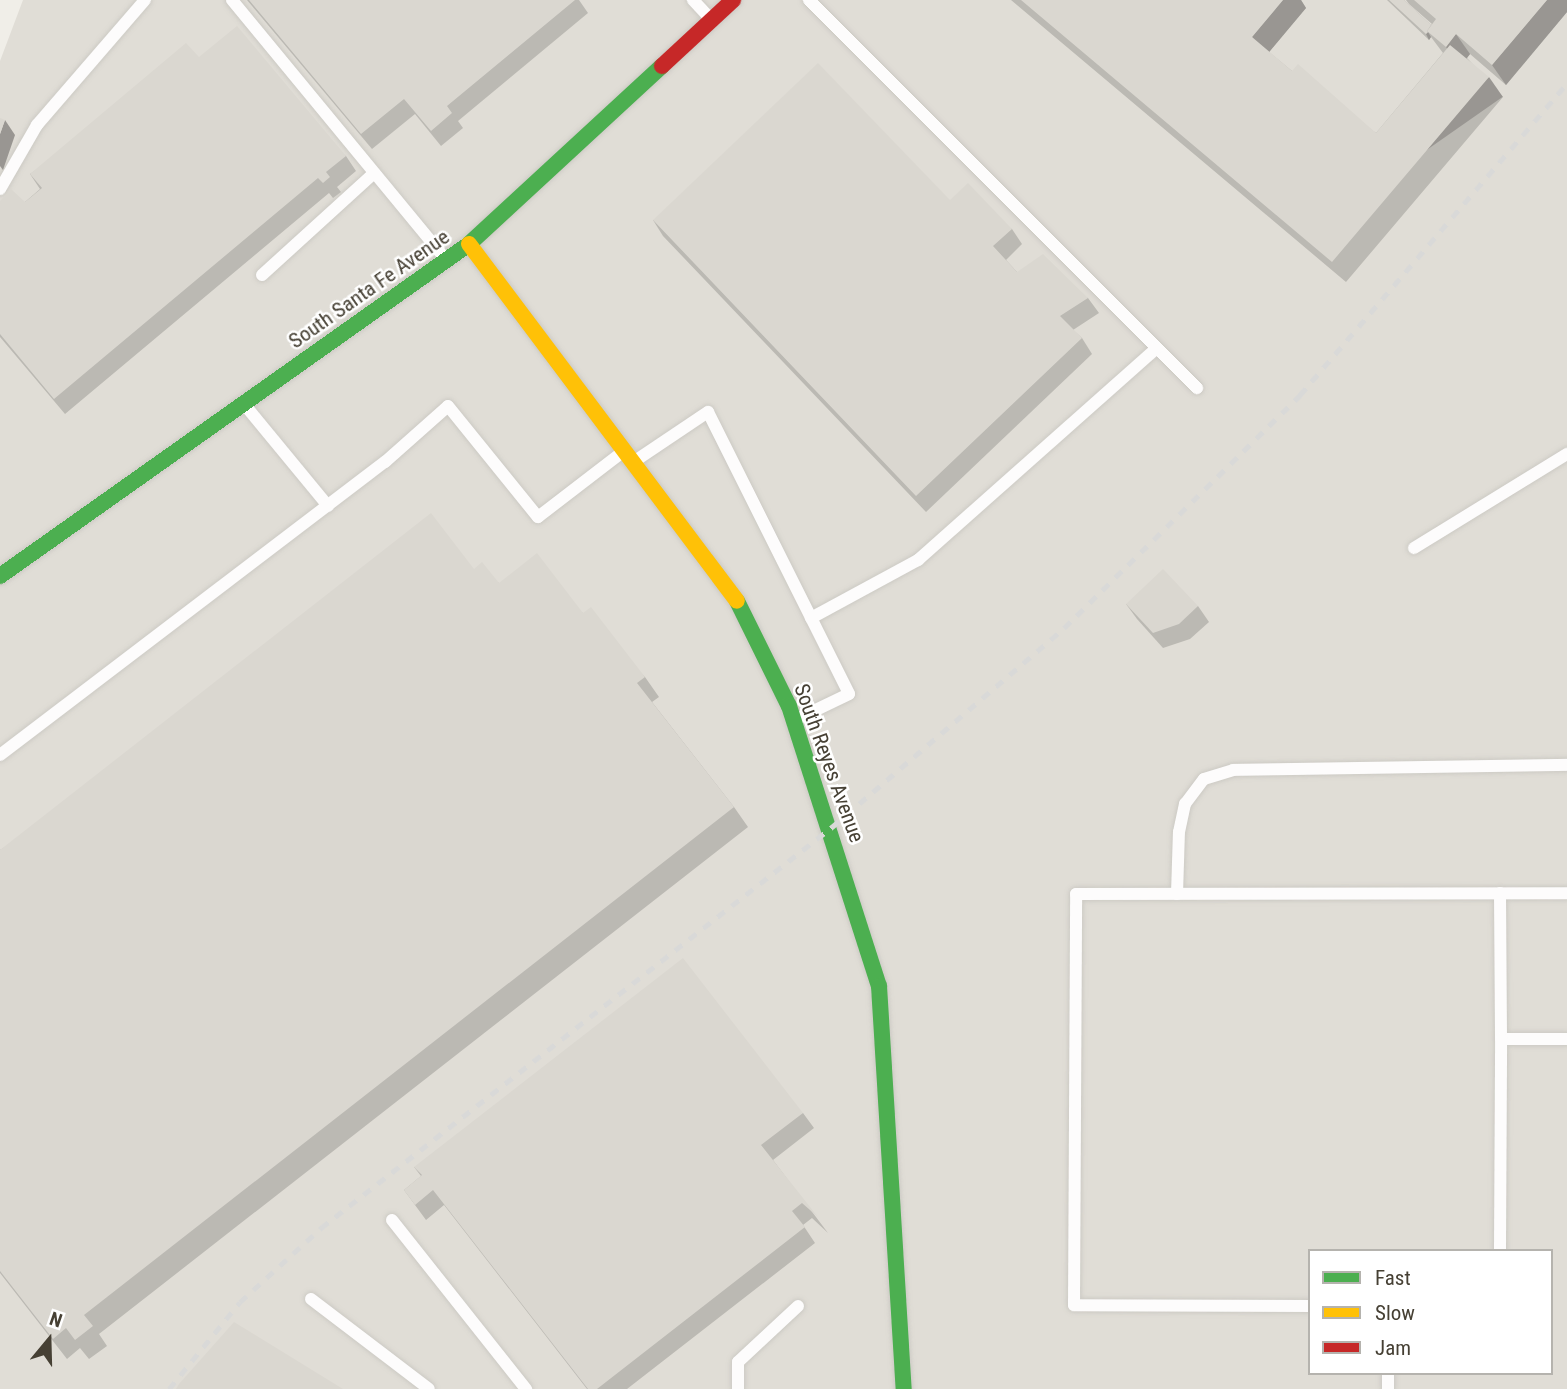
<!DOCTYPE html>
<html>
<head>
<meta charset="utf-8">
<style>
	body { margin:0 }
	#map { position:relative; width:1567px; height:1389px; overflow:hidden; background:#f0eee8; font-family:"Roboto Condensed",sans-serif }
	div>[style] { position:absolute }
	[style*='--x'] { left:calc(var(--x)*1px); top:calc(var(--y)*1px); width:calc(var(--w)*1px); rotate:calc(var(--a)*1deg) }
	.industrial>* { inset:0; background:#e0ddd6 }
	.roads { filter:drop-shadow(0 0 2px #cccac4) drop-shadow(0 0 2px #cccac4) }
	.lane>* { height:12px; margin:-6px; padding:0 6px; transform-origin:6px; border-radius:6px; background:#fdfcfc }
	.fast>* { height:16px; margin:-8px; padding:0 8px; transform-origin:8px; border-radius:8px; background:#4caf50 }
	.slow>* { height:16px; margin:-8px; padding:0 8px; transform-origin:8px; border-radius:8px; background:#ffc107 }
	.jam>* { height:16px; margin:-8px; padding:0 8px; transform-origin:8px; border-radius:8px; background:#c62828 }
	.rail>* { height:5px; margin-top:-2.5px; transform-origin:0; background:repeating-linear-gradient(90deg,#d9d9d8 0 9px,transparent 0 18px) }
	.wall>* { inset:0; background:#bbb9b3 }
	.shaded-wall>* { inset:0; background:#999692; transform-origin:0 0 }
	.building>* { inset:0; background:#dad7d0 }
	span { translate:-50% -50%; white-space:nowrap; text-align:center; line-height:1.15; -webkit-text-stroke:5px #fff; paint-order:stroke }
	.street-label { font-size:21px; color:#464034 }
	.legend { position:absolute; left:1308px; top:1249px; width:245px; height:126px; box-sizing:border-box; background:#fff; border:2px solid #b5b3ae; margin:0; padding:9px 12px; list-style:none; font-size:21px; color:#464034 }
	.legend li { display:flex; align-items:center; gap:14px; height:35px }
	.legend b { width:35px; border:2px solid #b5b3ae }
	.north { position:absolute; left:14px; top:1305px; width:70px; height:70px; -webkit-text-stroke:5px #fff; paint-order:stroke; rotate:19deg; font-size:19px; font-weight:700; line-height:28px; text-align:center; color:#464034 }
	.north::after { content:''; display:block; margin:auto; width:24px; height:32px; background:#464034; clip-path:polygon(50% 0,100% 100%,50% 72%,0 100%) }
</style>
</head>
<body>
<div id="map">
	<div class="industrial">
		<div style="clip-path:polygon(evenodd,23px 0,1567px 0,1567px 1389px,0 1389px,0 61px,23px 0,1310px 1251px,1551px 1251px,1551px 1373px,1310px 1373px,1310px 1251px)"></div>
	</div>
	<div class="roads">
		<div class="lane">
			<div style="--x:232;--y:0;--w:337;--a:50.5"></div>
			<div style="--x:693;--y:0;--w:25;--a:47"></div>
			<div style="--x:809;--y:0;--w:549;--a:45"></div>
			<div style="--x:0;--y:189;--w:74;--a:-60"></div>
			<div style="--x:37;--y:125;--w:165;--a:-49.2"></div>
			<div style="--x:262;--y:275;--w:151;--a:-42.3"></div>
			<div style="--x:244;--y:404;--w:132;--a:50.5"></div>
			<div style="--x:635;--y:461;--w:88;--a:-33.9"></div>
			<div style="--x:708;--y:412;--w:315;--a:63.4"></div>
			<div style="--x:849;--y:694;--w:60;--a:154.3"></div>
			<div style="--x:1414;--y:548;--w:180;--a:-31.6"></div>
			<div style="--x:811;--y:618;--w:122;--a:-28.5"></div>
			<div style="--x:918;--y:560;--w:319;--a:-41.6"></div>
			<div style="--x:0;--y:755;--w:484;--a:-37.3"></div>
			<div style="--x:385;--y:462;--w:84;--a:-41.6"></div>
			<div style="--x:448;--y:406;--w:143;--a:51"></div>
			<div style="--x:538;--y:517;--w:110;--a:-37.6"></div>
			<div style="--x:1500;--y:893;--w:146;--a:89.6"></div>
			<div style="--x:1501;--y:1039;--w:66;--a:0"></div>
			<div style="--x:1177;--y:894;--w:62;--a:-88.2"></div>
			<div style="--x:1179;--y:832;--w:29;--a:-78"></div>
			<div style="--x:1185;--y:804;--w:31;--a:-53"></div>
			<div style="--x:1204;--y:779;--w:30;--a:-17"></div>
			<div style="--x:1233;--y:770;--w:334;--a:-0.9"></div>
			<div style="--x:392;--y:1220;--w:216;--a:51.6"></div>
			<div style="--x:1500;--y:1251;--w:212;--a:-89.7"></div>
			<div style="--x:311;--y:1299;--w:148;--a:37.3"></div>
			<div style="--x:1310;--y:1306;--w:236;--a:-179.8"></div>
			<div style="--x:1074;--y:1305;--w:411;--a:-89.7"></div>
			<div style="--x:1076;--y:894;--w:491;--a:-0.1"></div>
			<div style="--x:1388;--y:1373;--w:16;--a:90"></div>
			<div style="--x:738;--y:1389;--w:27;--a:-90"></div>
			<div style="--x:738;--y:1362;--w:82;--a:-43"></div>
		</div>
		<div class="fast">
			<div style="--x:0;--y:576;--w:575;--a:-35.29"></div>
			<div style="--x:469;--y:244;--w:263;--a:-42.7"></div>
			<div style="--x:737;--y:601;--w:117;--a:63.7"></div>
			<div style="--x:789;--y:706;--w:294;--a:72.2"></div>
			<div style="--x:879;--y:986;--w:404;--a:86.5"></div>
		</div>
		<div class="slow">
			<div style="--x:469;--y:244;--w:446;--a:53.1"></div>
		</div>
		<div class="jam">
			<div style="--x:662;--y:66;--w:97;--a:-42.9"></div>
		</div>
	</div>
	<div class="rail">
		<div style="--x:169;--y:1389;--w:112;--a:-50.8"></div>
		<div style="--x:240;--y:1302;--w:110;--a:-42.4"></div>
		<div style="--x:321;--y:1228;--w:650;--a:-38.12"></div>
		<div style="--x:832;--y:827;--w:306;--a:-40.6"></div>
		<div style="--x:1064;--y:628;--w:332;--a:-44.6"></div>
		<div style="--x:1300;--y:395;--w:411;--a:-49.4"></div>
	</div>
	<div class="wall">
		<div style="clip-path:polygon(247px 0,579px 0,588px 13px,458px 121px,463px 128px,441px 146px,415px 114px,372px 149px)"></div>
		<div style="clip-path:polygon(1011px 0,1301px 0,1306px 8px,1269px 52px,1292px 71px,1376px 133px,1443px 53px,1431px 37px,1429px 40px,1387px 0,1404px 0,1431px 25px,1432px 24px,1409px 4px,1406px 0,1567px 0,1567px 12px,1506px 85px,1470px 54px,1467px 58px,1503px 97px,1346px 282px)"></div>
		<div style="clip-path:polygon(199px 57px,346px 156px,356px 171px,337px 187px,341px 192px,333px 198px,329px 193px,65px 414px,0 337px,0 201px,25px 202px,40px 189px,30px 174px)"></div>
		<div style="clip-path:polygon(950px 200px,1012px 229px,1022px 244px,1006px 260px,1017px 272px,1088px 298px,1099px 313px,1073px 330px,1082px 338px,1092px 354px,926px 512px,663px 236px,653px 220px)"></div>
		<div style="clip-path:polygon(474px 569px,499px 583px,583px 613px,645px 677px,659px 697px,652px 702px,734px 807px,748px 827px,99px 1334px,107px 1346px,89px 1359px,80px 1348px,67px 1359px,0 1273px,0 850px)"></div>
		<div style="clip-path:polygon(1126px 604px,1198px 606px,1209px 622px,1190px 639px,1163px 648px,1137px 619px)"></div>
		<div style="clip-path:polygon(803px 1113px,814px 1128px,773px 1160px,828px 1233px,812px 1218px,803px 1225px,815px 1243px,627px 1389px,587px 1389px,444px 1205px,426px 1220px,404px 1190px,421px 1176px,414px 1167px)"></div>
	</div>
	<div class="shaded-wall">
		<div style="clip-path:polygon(1283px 0,1301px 0,1306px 8px,1265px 57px,1252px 37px)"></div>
		<div style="clip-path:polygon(1547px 0,1567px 0,1567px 12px,1506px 85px,1492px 65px)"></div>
		<div style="clip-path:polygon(1428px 32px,1431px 37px,1429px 40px,1426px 34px)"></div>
		<div style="clip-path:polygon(1456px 34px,1470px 54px,1460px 67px,1446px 47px)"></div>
		<div style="left:1489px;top:77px;width:24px;height:243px;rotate:55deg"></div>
		<div style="clip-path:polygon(5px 120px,15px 135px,3px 170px,0 166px,0 134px)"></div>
	</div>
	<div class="building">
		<div style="clip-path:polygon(249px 0,575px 0,447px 106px,452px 113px,431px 131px,404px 99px,361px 134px)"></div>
		<div style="clip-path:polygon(1021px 0,1283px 0,1252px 37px,1292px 71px,1298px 64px,1376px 133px,1450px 45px,1489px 77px,1332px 262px)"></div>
		<div style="clip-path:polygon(1389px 0,1404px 0,1431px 25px,1427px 31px,1428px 32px,1426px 34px)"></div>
		<div style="clip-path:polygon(1414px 0,1547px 0,1492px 65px,1456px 34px,1446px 47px,1427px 31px,1436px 19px)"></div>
		<div style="clip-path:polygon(237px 26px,346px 156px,326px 172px,330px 177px,323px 183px,318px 178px,54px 399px,0 334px,0 201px,11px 189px,25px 202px,42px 188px,30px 174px,186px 43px,199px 57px)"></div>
		<div style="clip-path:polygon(818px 63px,950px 200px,968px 183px,1012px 229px,993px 246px,1017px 272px,1043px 254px,1088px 298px,1060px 316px,1082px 338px,916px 496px,653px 220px)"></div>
		<div style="clip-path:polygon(0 118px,5px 120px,0 134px)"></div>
		<div style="clip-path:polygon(431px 513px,474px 569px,482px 562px,499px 583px,537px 553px,583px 613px,591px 607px,645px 677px,637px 683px,734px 807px,84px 1315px,93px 1326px,75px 1340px,66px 1328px,53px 1339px,0 1271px,0 850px)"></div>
		<div style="clip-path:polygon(1163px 569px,1198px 606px,1179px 624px,1153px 633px,1126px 604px)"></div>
		<div style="clip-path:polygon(683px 958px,803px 1113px,761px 1145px,818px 1217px,802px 1203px,792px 1211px,805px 1227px,597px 1389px,588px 1389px,433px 1190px,415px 1205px,404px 1190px,422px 1175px,414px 1167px)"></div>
		<div style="clip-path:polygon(234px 1322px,343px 1389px,176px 1389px,179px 1384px)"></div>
	</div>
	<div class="street-label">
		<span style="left:369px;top:289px;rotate:-35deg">South Santa Fe Avenue</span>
		<span style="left:829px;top:763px;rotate:70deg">South Reyes Avenue</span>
	</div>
	<ul class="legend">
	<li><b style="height:9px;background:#4caf50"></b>Fast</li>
	<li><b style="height:9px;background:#ffc107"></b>Slow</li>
	<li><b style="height:9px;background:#c62828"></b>Jam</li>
	</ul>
	<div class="north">N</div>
</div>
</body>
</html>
